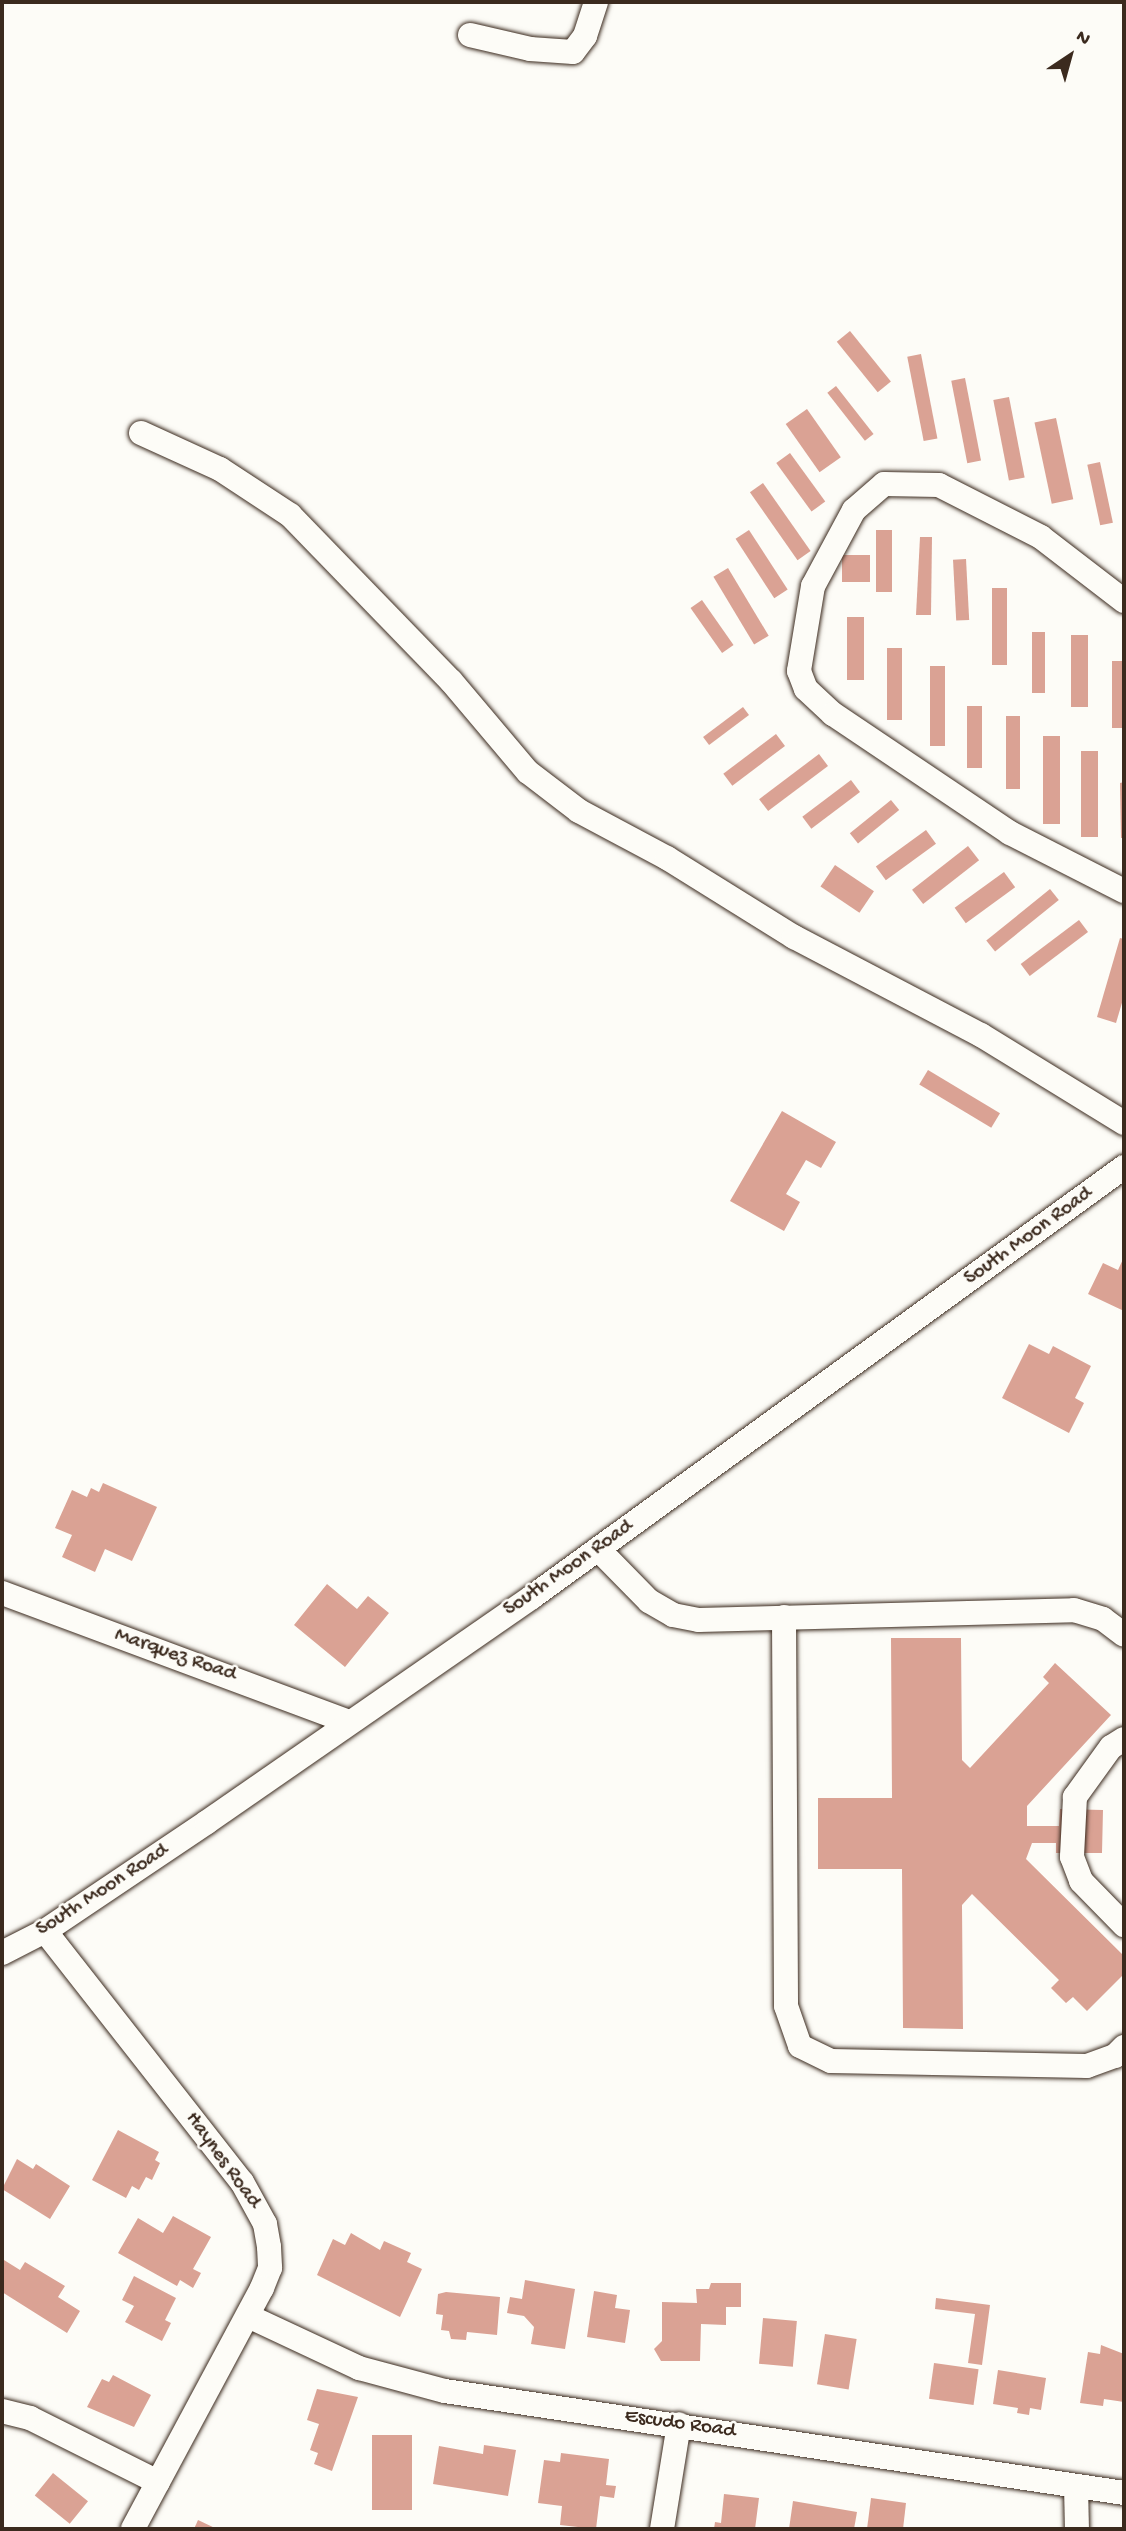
<!DOCTYPE html>
<html>
<head>
<meta charset="utf-8">
<style>
	body { margin:0 }
	#map { position:relative; width:1126px; height:2531px; overflow:hidden; background:#fdfcf7; font-family:"Gochi Hand",sans-serif }
	div>[style] { position:absolute }
	[style*='--x'] { left:calc(var(--x)*1px); top:calc(var(--y)*1px); width:calc(var(--w)*1px); rotate:calc(var(--a)*1deg) }
	.building>* { inset:0; background:#daa294; transform-origin:0 0 }
	.roads { filter:drop-shadow(0 0 2px #3b2a1e) drop-shadow(0 0 2px #3b2a1e) }
	.minor>* { height:24px; margin:-12px; padding:0 12px; transform-origin:12px; border-radius:12px; background:#fdfcf7 }
	span { translate:-50% -50%; white-space:nowrap; text-align:center; line-height:1.15; -webkit-text-stroke:5px #fdfcf7; paint-order:stroke }
	.street-label { font-size:21px; color:#3b2a1e }
	.frame { position:absolute; inset:0; border:4px solid #3b2a1e; pointer-events:none }
	.north { position:absolute; left:1035px; top:21px; width:70px; height:70px; -webkit-text-stroke:5px #fdfcf7; paint-order:stroke; rotate:36deg; font-size:19px; font-weight:700; line-height:28px; text-align:center; color:#3b2a1e }
	.north::after { content:''; display:block; margin:auto; width:24px; height:32px; background:#3b2a1e; clip-path:polygon(50% 0,100% 100%,50% 72%,0 100%) }
</style>
</head>
<body>
<div id="map">
	<div class="building">
		<div style="left:850px;top:331px;width:65px;height:17px;rotate:51deg"></div>
		<div style="left:921px;top:354px;width:86px;height:14px;rotate:79deg"></div>
		<div style="left:965px;top:378px;width:84px;height:14px;rotate:79deg"></div>
		<div style="left:836px;top:386px;width:61px;height:11px;rotate:52deg"></div>
		<div style="left:1009px;top:397px;width:82px;height:16px;rotate:79deg"></div>
		<div style="left:807px;top:409px;width:59px;height:26px;rotate:55deg"></div>
		<div style="left:1056px;top:418px;width:83px;height:22px;rotate:78deg"></div>
		<div style="left:790px;top:453px;width:60px;height:17px;rotate:54deg"></div>
		<div style="left:1100px;top:462px;width:62px;height:13px;rotate:78deg"></div>
		<div style="left:763px;top:483px;width:83px;height:16px;rotate:55deg"></div>
		<div style="left:749px;top:530px;width:71px;height:16px;rotate:57deg"></div>
		<div style="left:876px;top:530px;width:16px;height:62px"></div>
		<div style="clip-path:polygon(920px 537px,932px 537px,931px 615px,916px 615px)"></div>
		<div style="left:870px;top:555px;width:27px;height:28px;rotate:90deg"></div>
		<div style="left:966px;top:559px;width:61px;height:13px;rotate:87deg"></div>
		<div style="left:728px;top:568px;width:79px;height:17px;rotate:59deg"></div>
		<div style="left:992px;top:588px;width:15px;height:77px"></div>
		<div style="left:702px;top:600px;width:55px;height:14px;rotate:55deg"></div>
		<div style="left:847px;top:617px;width:17px;height:63px"></div>
		<div style="left:1032px;top:632px;width:13px;height:61px"></div>
		<div style="left:1071px;top:635px;width:17px;height:72px"></div>
		<div style="left:887px;top:648px;width:15px;height:72px"></div>
		<div style="left:1112px;top:661px;width:12px;height:67px"></div>
		<div style="left:930px;top:666px;width:15px;height:80px"></div>
		<div style="left:967px;top:706px;width:15px;height:62px"></div>
		<div style="left:743px;top:707px;width:10px;height:50px;rotate:53deg"></div>
		<div style="left:1006px;top:716px;width:14px;height:73px"></div>
		<div style="left:776px;top:734px;width:15px;height:66px;rotate:53deg"></div>
		<div style="left:1043px;top:736px;width:17px;height:88px"></div>
		<div style="left:1081px;top:751px;width:17px;height:86px"></div>
		<div style="left:819px;top:754px;width:15px;height:75px;rotate:53deg"></div>
		<div style="left:851px;top:780px;width:15px;height:61px;rotate:53deg"></div>
		<div style="clip-path:polygon(1124px 782px,1124px 838px,1121px 838px,1120px 783px)"></div>
		<div style="left:891px;top:800px;width:13px;height:53px;rotate:51deg"></div>
		<div style="left:926px;top:830px;width:17px;height:62px;rotate:54deg"></div>
		<div style="left:968px;top:846px;width:18px;height:71px;rotate:52deg"></div>
		<div style="left:835px;top:865px;width:47px;height:26px;rotate:34deg"></div>
		<div style="left:1004px;top:872px;width:19px;height:61px;rotate:54deg"></div>
		<div style="left:1050px;top:889px;width:14px;height:82px;rotate:51deg"></div>
		<div style="left:1079px;top:920px;width:15px;height:73px;rotate:53deg"></div>
		<div style="clip-path:polygon(1120px 938px,1124px 939px,1124px 996px,1116px 1023px,1097px 1017px)"></div>
		<div style="left:928px;top:1070px;width:84px;height:17px;rotate:31deg"></div>
		<div style="clip-path:polygon(782px 1111px,836px 1142px,821px 1168px,806px 1160px,786px 1194px,800px 1202px,784px 1231px,730px 1201px)"></div>
		<div style="clip-path:polygon(1124px 1257px,1124px 1311px,1088px 1294px,1103px 1263px,1118px 1270px)"></div>
		<div style="clip-path:polygon(1029px 1344px,1049px 1354px,1053px 1346px,1091px 1366px,1075px 1398px,1084px 1403px,1069px 1433px,1002px 1398px)"></div>
		<div style="clip-path:polygon(103px 1483px,157px 1507px,132px 1561px,105px 1549px,95px 1572px,62px 1557px,72px 1535px,55px 1528px,72px 1490px,87px 1497px,91px 1488px,99px 1492px)"></div>
		<div style="clip-path:polygon(327px 1584px,357px 1609px,368px 1596px,389px 1613px,345px 1667px,294px 1625px)"></div>
		<div style="clip-path:polygon(891px 1638px,961px 1638px,962px 1760px,970px 1768px,1049px 1683px,1043px 1677px,1055px 1663px,1111px 1715px,1027px 1806px,1027px 1826px,1059px 1826px,1060px 1809px,1103px 1810px,1102px 1853px,1056px 1853px,1056px 1843px,1032px 1843px,1026px 1859px,1124px 1956px,1124px 1974px,1087px 2011px,1073px 1997px,1066px 2003px,1051px 1988px,1059px 1980px,972px 1894px,962px 1905px,963px 2029px,903px 2028px,902px 1869px,818px 1869px,818px 1798px,892px 1798px)"></div>
		<div style="clip-path:polygon(118px 2130px,159px 2152px,155px 2160px,160px 2163px,152px 2180px,146px 2177px,139px 2190px,132px 2186px,126px 2198px,92px 2180px)"></div>
		<div style="clip-path:polygon(17px 2159px,33px 2169px,36px 2164px,70px 2186px,50px 2219px,2px 2189px)"></div>
		<div style="clip-path:polygon(173px 2216px,211px 2237px,193px 2269px,201px 2273px,193px 2288px,180px 2280px,177px 2286px,118px 2253px,138px 2218px,163px 2233px)"></div>
		<div style="clip-path:polygon(351px 2233px,380px 2250px,384px 2241px,411px 2253px,407px 2262px,422px 2269px,400px 2317px,317px 2275px,333px 2239px,345px 2245px)"></div>
		<div style="clip-path:polygon(4px 2260px,20px 2270px,25px 2262px,65px 2286px,58px 2297px,80px 2311px,67px 2333px,2px 2292px)"></div>
		<div style="clip-path:polygon(134px 2276px,176px 2298px,165px 2320px,171px 2323px,162px 2341px,125px 2322px,134px 2306px,122px 2300px)"></div>
		<div style="clip-path:polygon(525px 2280px,575px 2289px,565px 2349px,531px 2344px,534px 2327px,524px 2316px,507px 2313px,510px 2297px,522px 2299px)"></div>
		<div style="clip-path:polygon(711px 2283px,741px 2283px,741px 2307px,726px 2307px,726px 2325px,701px 2324px,700px 2361px,661px 2361px,654px 2349px,662px 2341px,662px 2302px,697px 2303px,696px 2289px,709px 2289px)"></div>
		<div style="clip-path:polygon(594px 2291px,617px 2295px,615px 2308px,630px 2310px,625px 2343px,587px 2337px)"></div>
		<div style="clip-path:polygon(446px 2292px,500px 2297px,497px 2335px,467px 2332px,466px 2340px,451px 2339px,449px 2331px,441px 2330px,443px 2315px,436px 2314px,438px 2294px)"></div>
		<div style="clip-path:polygon(936px 2298px,990px 2305px,982px 2365px,968px 2363px,975px 2314px,935px 2309px)"></div>
		<div style="left:763px;top:2318px;width:34px;height:46px;rotate:5deg"></div>
		<div style="left:825px;top:2334px;width:32px;height:51px;rotate:9deg"></div>
		<div style="clip-path:polygon(1101px 2345px,1124px 2354px,1124px 2402px,1104px 2399px,1103px 2406px,1080px 2403px,1088px 2352px,1100px 2354px)"></div>
		<div style="left:934px;top:2363px;width:45px;height:36px;rotate:8deg"></div>
		<div style="clip-path:polygon(998px 2370px,1046px 2378px,1041px 2410px,1030px 2408px,1029px 2415px,1017px 2413px,1018px 2408px,993px 2404px)"></div>
		<div style="clip-path:polygon(113px 2375px,151px 2395px,134px 2427px,87px 2407px,102px 2379px,109px 2382px)"></div>
		<div style="clip-path:polygon(317px 2389px,358px 2397px,332px 2471px,314px 2464px,318px 2453px,310px 2450px,319px 2424px,307px 2420px)"></div>
		<div style="left:372px;top:2435px;width:40px;height:75px"></div>
		<div style="clip-path:polygon(484px 2445px,516px 2450px,508px 2496px,433px 2484px,439px 2446px,483px 2454px)"></div>
		<div style="clip-path:polygon(561px 2453px,609px 2459px,606px 2485px,616px 2486px,614px 2498px,600px 2496px,596px 2529px,560px 2525px,562px 2506px,538px 2503px,544px 2460px,560px 2462px)"></div>
		<div style="left:53px;top:2473px;width:45px;height:29px;rotate:39deg"></div>
		<div style="clip-path:polygon(724px 2494px,759px 2498px,755px 2529px,714px 2529px,715px 2522px,721px 2523px)"></div>
		<div style="clip-path:polygon(871px 2498px,906px 2503px,903px 2529px,867px 2529px)"></div>
		<div style="clip-path:polygon(793px 2501px,857px 2512px,854px 2529px,789px 2529px)"></div>
		<div style="clip-path:polygon(198px 2520px,217px 2529px,194px 2529px)"></div>
	</div>
	<div class="roads">
		<div class="minor">
			<div style="--x:470;--y:35;--w:62;--a:13.1"></div>
			<div style="--x:530;--y:49;--w:43;--a:4"></div>
			<div style="--x:573;--y:52;--w:20;--a:-53"></div>
			<div style="--x:585;--y:36;--w:36;--a:-72"></div>
			<div style="--x:141;--y:433;--w:87;--a:24.5"></div>
			<div style="--x:220;--y:469;--w:84;--a:33.3"></div>
			<div style="--x:290;--y:515;--w:231;--a:45.9"></div>
			<div style="--x:451;--y:681;--w:119;--a:49.8"></div>
			<div style="--x:528;--y:772;--w:64;--a:37.4"></div>
			<div style="--x:579;--y:811;--w:100;--a:28.1"></div>
			<div style="--x:667;--y:858;--w:150;--a:31.9"></div>
			<div style="--x:794;--y:937;--w:211;--a:27.7"></div>
			<div style="--x:981;--y:1035;--w:168;--a:31.6"></div>
			<div style="--x:1124;--y:601;--w:105;--a:-142.4"></div>
			<div style="--x:1041;--y:537;--w:114;--a:-153"></div>
			<div style="--x:939;--y:485;--w:55;--a:-179"></div>
			<div style="--x:884;--y:484;--w:40;--a:139"></div>
			<div style="--x:854;--y:510;--w:86;--a:118.3"></div>
			<div style="--x:813;--y:586;--w:86;--a:99.4"></div>
			<div style="--x:799;--y:671;--w:19;--a:69"></div>
			<div style="--x:806;--y:689;--w:37;--a:43"></div>
			<div style="--x:833;--y:714;--w:213;--a:33.9"></div>
			<div style="--x:1010;--y:833;--w:128;--a:27"></div>
			<div style="--x:598;--y:1549;--w:73;--a:45.6"></div>
			<div style="--x:649;--y:1601;--w:28;--a:30"></div>
			<div style="--x:673;--y:1615;--w:26;--a:11"></div>
			<div style="--x:699;--y:1620;--w:375;--a:-1.5"></div>
			<div style="--x:1074;--y:1610;--w:30;--a:17"></div>
			<div style="--x:1103;--y:1619;--w:26;--a:37"></div>
			<div style="--x:2;--y:1593;--w:369;--a:20.4"></div>
			<div style="--x:784;--y:1617;--w:389;--a:89.7"></div>
			<div style="--x:786;--y:2006;--w:42;--a:70.7"></div>
			<div style="--x:800;--y:2046;--w:34;--a:26"></div>
			<div style="--x:831;--y:2061;--w:256;--a:1.1"></div>
			<div style="--x:1087;--y:2066;--w:30;--a:-20"></div>
			<div style="--x:1115;--y:2056;--w:13;--a:-45"></div>
			<div style="--x:1124;--y:1739;--w:15;--a:148"></div>
			<div style="--x:1111;--y:1747;--w:62;--a:125.8"></div>
			<div style="--x:1075;--y:1797;--w:60;--a:92.9"></div>
			<div style="--x:1072;--y:1857;--w:26;--a:69"></div>
			<div style="--x:1081;--y:1881;--w:62;--a:45.7"></div>
			<div style="--x:45;--y:1931;--w:319;--a:51.9"></div>
			<div style="--x:242;--y:2182;--w:48;--a:61.3"></div>
			<div style="--x:265;--y:2224;--w:23;--a:80"></div>
			<div style="--x:269;--y:2247;--w:21;--a:87"></div>
			<div style="--x:270;--y:2268;--w:22;--a:112"></div>
			<div style="--x:262;--y:2288;--w:273;--a:118.2"></div>
			<div style="--x:2;--y:1953;--w:48;--a:-27.1"></div>
			<div style="--x:45;--y:1931;--w:195;--a:-33.9"></div>
			<div style="--x:207;--y:1822;--w:395;--a:-34.7"></div>
			<div style="--x:532;--y:1597;--w:732;--a:-35.99"></div>
			<div style="--x:248;--y:2316;--w:123;--a:25.1"></div>
			<div style="--x:359;--y:2368;--w:89;--a:15"></div>
			<div style="--x:445;--y:2391;--w:687;--a:8.54"></div>
			<div style="--x:2;--y:2411;--w:29;--a:14"></div>
			<div style="--x:30;--y:2418;--w:143;--a:26.6"></div>
			<div style="--x:1076;--y:2486;--w:43;--a:88.7"></div>
			<div style="--x:662;--y:2529;--w:106;--a:-80.8"></div>
		</div>
	</div>
	<div class="street-label">
		<span style="left:1029px;top:1237px;rotate:-36deg">South Moon Road</span>
		<span style="left:569px;top:1569px;rotate:-35deg">South Moon Road</span>
		<span style="left:175px;top:1656px;rotate:19deg">Marquez Road</span>
		<span style="left:103px;top:1891px;rotate:-33deg">South Moon Road</span>
		<span style="left:222px;top:2161px;rotate:54deg">Haynes Road</span>
		<span style="left:680px;top:2425px;rotate:8deg">Escudo Road</span>
	</div>
	<div class="frame"></div>
	<div class="north">N</div>
</div>
</body>
</html>
